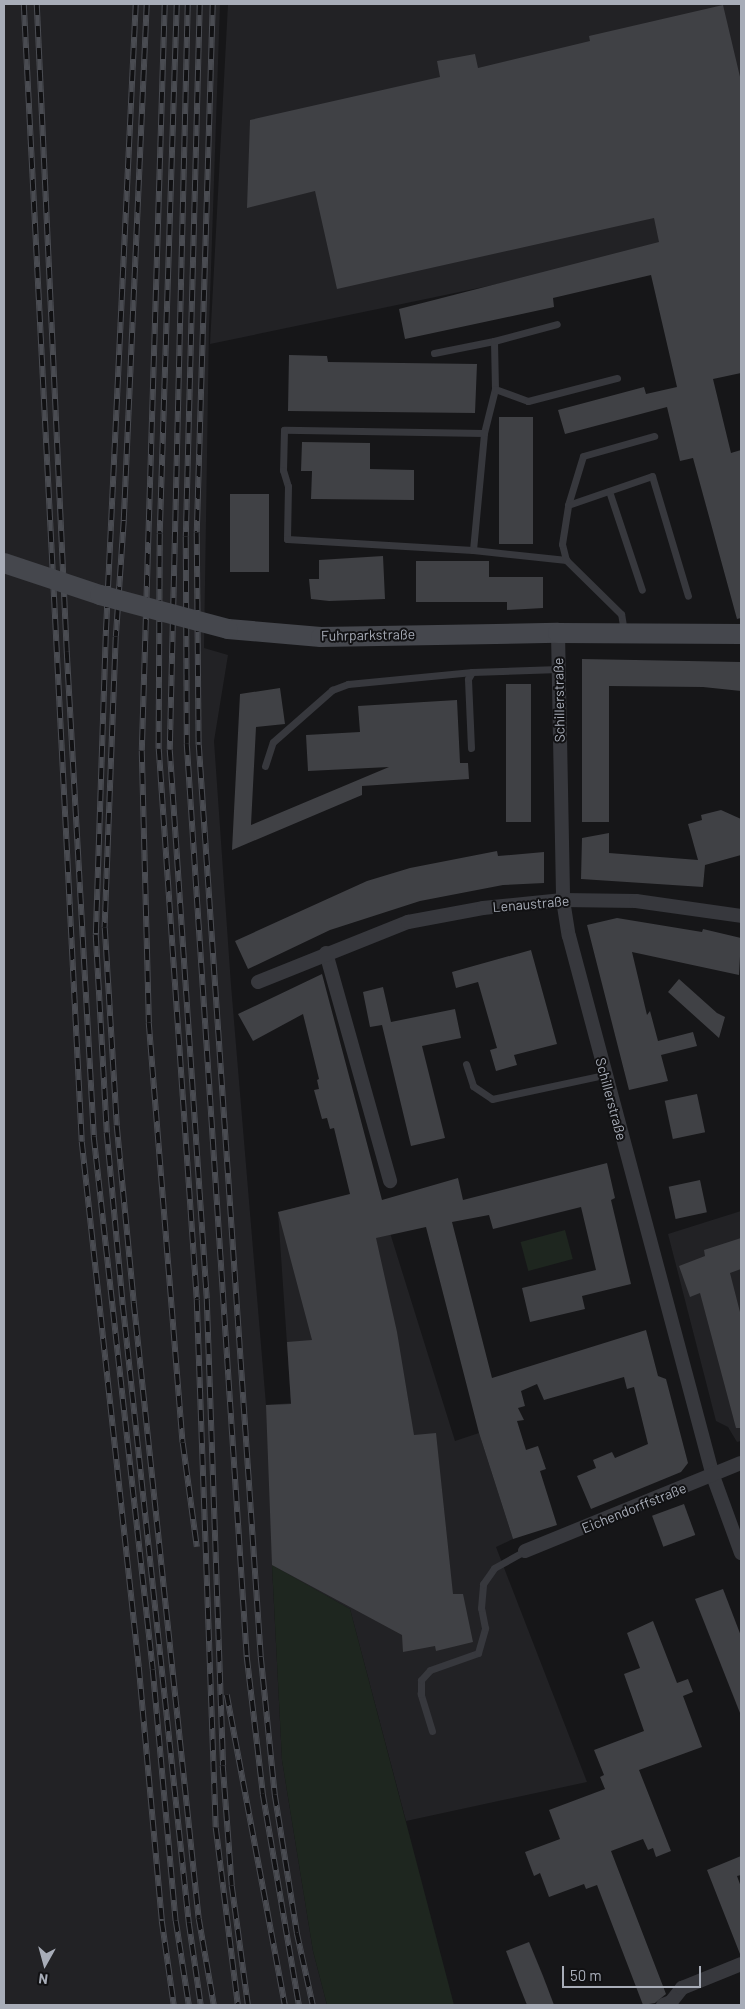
<!DOCTYPE html>
<html>
<head>
<meta charset="utf-8">
<style>
	body { margin:0 }
	#map { position:relative; width:745px; height:2009px; overflow:hidden; background:#161618; font-family:Barlow,sans-serif }
	div>[style] { position:absolute }
	[style*='--x'] { left:calc(var(--x)*1px); top:calc(var(--y)*1px); width:calc(var(--w)*1px); rotate:calc(var(--a)*1deg) }
	.built>* { inset:0; background:#222225 }
	.green>* { inset:0; background:#1e261f; transform-origin:0 0 }
	.building>* { inset:0; background:#404145; transform-origin:0 0 }
	.service>* { height:7px; margin:-3.5px; padding:0 3.5px; transform-origin:3.5px; border-radius:3.5px; background:#37383d }
	.minor>* { height:14px; margin:-7px; padding:0 7px; transform-origin:7px; border-radius:7px; background:#37383d }
	.secondary>* { height:20px; margin:-10px; padding:0 10px; transform-origin:10px; border-radius:10px; background:#45474d }
	.rail>* { height:5.5px; margin-top:-2.75px; transform-origin:0; background:repeating-linear-gradient(90deg,#111113 0 11px,#4a4c52 0 22px); box-sizing:border-box; border-block:1px solid #4a4c52 }
	.secondary-bridge>* { height:20px; margin:-10px; padding:0 10px; transform-origin:10px; border-radius:10px; background:#45474d }
	span { translate:-50% -50%; white-space:nowrap; text-align:center; line-height:1.15; -webkit-text-stroke:4px #111113; paint-order:stroke }
	.street-label { font-size:14px; color:#a8adb8 }
	.frame { position:absolute; inset:0; border:5px solid #a8adb8; pointer-events:none }
	.north { position:absolute; left:20px; top:1939px; width:50px; height:50px; -webkit-text-stroke:4px #111113; paint-order:stroke; rotate:187deg; font-size:14px; font-weight:700; line-height:20px; text-align:center; color:#a8adb8 }
	.north::after { content:''; display:block; margin:auto; width:18px; height:22px; background:#a8adb8; clip-path:polygon(50% 0,100% 100%,50% 72%,0 100%) }
	.scale { position:absolute; left:562px; top:1966px; width:139px; height:22px; box-sizing:border-box; border:2px solid #a8adb8; border-top:0; padding-left:6px; font-size:15px; line-height:18px; white-space:nowrap; color:#a8adb8; -webkit-text-stroke:4px #111113; paint-order:stroke }
</style>
</head>
<body>
<div id="map">
	<div class="built">
		<div style="clip-path:polygon(4px 4px,220px 4px,209px 328px,204px 648px,228px 655px,214px 741px,231px 985px,266px 1405px,291px 1403px,278px 1212px,376px 1188px,455px 1441px,479px 1433px,513px 1539px,496px 1547px,587px 1782px,406px 1821px,350px 1609px,272px 1566px,282px 1760px,313px 1951px,327px 2005px,4px 2005px)"></div>
		<div style="clip-path:polygon(228px 4px,741px 4px,741px 230px,646px 253px,210px 344px)"></div>
		<div style="clip-path:polygon(741px 1211px,741px 1441px,737px 1442px,728px 1427px,716px 1421px,668px 1234px)"></div>
	</div>
	<div class="green">
		<div style="left:565px;top:1230px;width:30px;height:46px;rotate:75deg"></div>
		<div style="clip-path:polygon(272px 1565px,350px 1609px,454px 2005px,327px 2005px,313px 1951px,282px 1760px)"></div>
	</div>
	<div class="building">
		<div style="clip-path:polygon(723px 5px,741px 81px,741px 373px,713px 379px,731px 453px,741px 450px,741px 618px,737px 619px,693px 458px,680px 461px,667px 407px,565px 434px,558px 410px,644px 387px,646px 394px,677px 387px,651px 275px,553px 298px,554px 307px,405px 339px,399px 309px,659px 242px,654px 218px,337px 289px,315px 191px,247px 208px,250px 120px,440px 77px,437px 61px,475px 54px,478px 68px,590px 41px,589px 36px)"></div>
		<div style="clip-path:polygon(289px 355px,327px 356px,328px 362px,477px 364px,475px 413px,288px 411px)"></div>
		<div style="left:499px;top:417px;width:34px;height:127px"></div>
		<div style="clip-path:polygon(302px 442px,370px 443px,370px 469px,414px 470px,414px 500px,311px 499px,312px 471px,301px 471px)"></div>
		<div style="left:230px;top:494px;width:39px;height:78px"></div>
		<div style="clip-path:polygon(383px 556px,385px 599px,329px 601px,311px 599px,309px 579px,319px 579px,319px 560px)"></div>
		<div style="clip-path:polygon(416px 561px,489px 561px,489px 577px,543px 577px,543px 608px,507px 610px,507px 602px,416px 602px)"></div>
		<div style="clip-path:polygon(582px 659px,741px 662px,741px 691px,703px 687px,609px 686px,609px 822px,582px 822px)"></div>
		<div style="left:506px;top:684px;width:25px;height:138px"></div>
		<div style="clip-path:polygon(280px 688px,285px 724px,256px 727px,251px 825px,389px 767px,308px 771px,306px 735px,360px 732px,358px 706px,457px 700px,460px 763px,468px 763px,469px 779px,362px 786px,362px 795px,232px 850px,240px 694px)"></div>
		<div style="clip-path:polygon(721px 810px,741px 819px,741px 855px,705px 865px,703px 887px,581px 879px,582px 838px,609px 833px,609px 853px,698px 860px,688px 824px,702px 820px,701px 815px)"></div>
		<div style="clip-path:polygon(497px 851px,498px 856px,544px 852px,544px 883px,503px 885px,420px 901px,330px 930px,248px 969px,235px 941px,367px 881px,410px 868px)"></div>
		<div style="clip-path:polygon(617px 918px,702px 932px,703px 929px,741px 938px,739px 975px,632px 952px,647px 1015px,650px 1011px,658px 1041px,693px 1032px,697px 1046px,661px 1055px,668px 1081px,629px 1090px,587px 925px)"></div>
		<div style="clip-path:polygon(531px 950px,557px 1044px,514px 1055px,517px 1065px,496px 1071px,490px 1050px,497px 1048px,478px 982px,456px 988px,452px 972px)"></div>
		<div style="clip-path:polygon(322px 974px,382px 1200px,458px 1178px,463px 1200px,607px 1163px,615px 1198px,611px 1200px,631px 1284px,582px 1296px,585px 1309px,530px 1322px,522px 1288px,596px 1270px,581px 1207px,493px 1229px,489px 1215px,452px 1222px,492px 1378px,646px 1330px,658px 1376px,666px 1379px,688px 1463px,681px 1472px,591px 1509px,577px 1476px,596px 1468px,593px 1460px,612px 1452px,615px 1458px,648px 1444px,634px 1387px,627px 1389px,624px 1377px,544px 1400px,537px 1384px,521px 1391px,525px 1406px,518px 1408px,524px 1420px,517px 1421px,526px 1450px,538px 1446px,546px 1469px,540px 1471px,557px 1525px,513px 1539px,479px 1433px,426px 1227px,376px 1238px,397px 1332px,414px 1435px,436px 1433px,453px 1594px,463px 1594px,473px 1642px,436px 1651px,435px 1646px,403px 1652px,402px 1635px,272px 1565px,266px 1405px,291px 1404px,287px 1342px,312px 1340px,278px 1212px,350px 1194px,334px 1128px,330px 1129px,327px 1118px,322px 1119px,314px 1090px,319px 1089px,317px 1080px,319px 1079px,303px 1014px,253px 1041px,238px 1014px)"></div>
		<div style="clip-path:polygon(679px 979px,717px 1013px,725px 1017px,719px 1038px,668px 992px)"></div>
		<div style="clip-path:polygon(383px 987px,391px 1022px,455px 1009px,461px 1038px,422px 1046px,445px 1138px,411px 1146px,382px 1025px,370px 1027px,363px 992px)"></div>
		<div style="left:697px;top:1094px;width:39px;height:33px;rotate:78deg"></div>
		<div style="left:700px;top:1180px;width:33px;height:32px;rotate:78deg"></div>
		<div style="clip-path:polygon(741px 1238px,741px 1269px,730px 1273px,741px 1316px,741px 1428px,736px 1428px,700px 1293px,690px 1297px,679px 1266px,705px 1256px,704px 1250px)"></div>
		<div style="left:684px;top:1504px;width:33px;height:34px;rotate:70deg"></div>
		<div style="clip-path:polygon(723px 1589px,741px 1636px,740px 1713px,695px 1599px)"></div>
		<div style="clip-path:polygon(653px 1621px,677px 1683px,688px 1679px,693px 1692px,683px 1696px,702px 1747px,639px 1770px,671px 1851px,656px 1857px,653px 1848px,648px 1850px,643px 1839px,611px 1851px,666px 1994px,655px 2003px,643px 2005px,597px 1885px,586px 1889px,584px 1884px,549px 1897px,540px 1873px,534px 1876px,525px 1852px,560px 1839px,549px 1810px,605px 1789px,600px 1777px,604px 1775px,594px 1750px,644px 1731px,624px 1674px,640px 1668px,627px 1633px)"></div>
		<div style="clip-path:polygon(741px 1856px,741px 1875px,737px 1876px,741px 1887px,740px 1954px,707px 1870px)"></div>
		<div style="clip-path:polygon(529px 1942px,543px 1976px,554px 2005px,527px 2005px,519px 1985px,506px 1951px)"></div>
	</div>
	<div class="service">
		<div style="--x:434;--y:353;--w:61;--a:-11.3"></div>
		<div style="--x:495;--y:389;--w:48;--a:-91.2"></div>
		<div style="--x:494;--y:341;--w:65;--a:-15.1"></div>
		<div style="--x:484;--y:433;--w:45;--a:-76"></div>
		<div style="--x:495;--y:389;--w:35;--a:20"></div>
		<div style="--x:528;--y:401;--w:92;--a:-14.5"></div>
		<div style="--x:609;--y:491;--w:104;--a:71.6"></div>
		<div style="--x:568;--y:505;--w:51;--a:-73"></div>
		<div style="--x:583;--y:456;--w:74;--a:-15.7"></div>
		<div style="--x:473;--y:550;--w:118;--a:-84.6"></div>
		<div style="--x:484;--y:433;--w:200;--a:-179.1"></div>
		<div style="--x:284;--y:430;--w:40;--a:91.4"></div>
		<div style="--x:283;--y:470;--w:17;--a:73"></div>
		<div style="--x:288;--y:486;--w:53;--a:91.1"></div>
		<div style="--x:287;--y:539;--w:186;--a:3.4"></div>
		<div style="--x:473;--y:550;--w:94;--a:6.1"></div>
		<div style="--x:624;--y:632;--w:18;--a:-99"></div>
		<div style="--x:621;--y:614;--w:77;--a:-135.5"></div>
		<div style="--x:566;--y:560;--w:16;--a:-104"></div>
		<div style="--x:562;--y:544;--w:39;--a:-81"></div>
		<div style="--x:568;--y:505;--w:89;--a:-19"></div>
		<div style="--x:652;--y:476;--w:125;--a:73.3"></div>
		<div style="--x:471;--y:748;--w:69;--a:-92.5"></div>
		<div style="--x:468;--y:679;--w:8;--a:-60"></div>
		<div style="--x:472;--y:672;--w:87;--a:-2"></div>
		<div style="--x:265;--y:766;--w:25;--a:-72"></div>
		<div style="--x:273;--y:742;--w:79;--a:-41.4"></div>
		<div style="--x:332;--y:690;--w:17;--a:-21"></div>
		<div style="--x:348;--y:684;--w:125;--a:-5.5"></div>
		<div style="--x:466;--y:1064;--w:23;--a:72"></div>
		<div style="--x:473;--y:1086;--w:23;--a:34"></div>
		<div style="--x:492;--y:1099;--w:115;--a:-12.1"></div>
		<div style="--x:432;--y:1731;--w:39;--a:-107"></div>
		<div style="--x:421;--y:1694;--w:14;--a:-90"></div>
		<div style="--x:421;--y:1680;--w:13;--a:-48"></div>
		<div style="--x:430;--y:1670;--w:51;--a:-19.5"></div>
		<div style="--x:478;--y:1653;--w:26;--a:-74"></div>
		<div style="--x:485;--y:1628;--w:20;--a:-101"></div>
		<div style="--x:481;--y:1608;--w:24;--a:-85"></div>
		<div style="--x:483;--y:1584;--w:19;--a:-55"></div>
		<div style="--x:494;--y:1568;--w:35;--a:-29"></div>
	</div>
	<div class="minor">
		<div style="--x:558;--y:633;--w:267;--a:88.9"></div>
		<div style="--x:563;--y:900;--w:36;--a:81"></div>
		<div style="--x:569;--y:936;--w:559;--a:75.07"></div>
		<div style="--x:713;--y:1476;--w:82;--a:70"></div>
		<div style="--x:326;--y:953;--w:237;--a:74.3"></div>
		<div style="--x:258;--y:982;--w:162;--a:-21.8"></div>
		<div style="--x:408;--y:922;--w:76;--a:-10.6"></div>
		<div style="--x:483;--y:908;--w:80;--a:-5.7"></div>
		<div style="--x:563;--y:900;--w:73;--a:0.8"></div>
		<div style="--x:636;--y:901;--w:106;--a:8.1"></div>
		<div style="--x:525;--y:1551;--w:233;--a:-22.2"></div>
		<div style="--x:663;--y:2005;--w:9;--a:-21"></div>
		<div style="--x:671;--y:2002;--w:18;--a:-52"></div>
		<div style="--x:682;--y:1988;--w:64;--a:-22.1"></div>
	</div>
	<div class="secondary">
		<div style="--x:228;--y:629;--w:93;--a:4.9"></div>
		<div style="--x:321;--y:637;--w:237;--a:-1"></div>
		<div style="--x:558;--y:633;--w:183;--a:0.3"></div>
	</div>
	<div class="rail">
		<div style="--x:24;--y:4;--w:1139;--a:87.08"></div>
		<div style="--x:82;--y:1142;--w:528;--a:83.8"></div>
		<div style="--x:139;--y:1667;--w:255;--a:84.8"></div>
		<div style="--x:162;--y:1921;--w:85;--a:81.9"></div>
		<div style="--x:37;--y:4;--w:649;--a:87.35"></div>
		<div style="--x:67;--y:652;--w:486;--a:86.8"></div>
		<div style="--x:94;--y:1137;--w:536;--a:83.68"></div>
		<div style="--x:153;--y:1670;--w:252;--a:84.8"></div>
		<div style="--x:176;--y:1921;--w:85;--a:81.2"></div>
		<div style="--x:136;--y:4;--w:633;--a:92.72"></div>
		<div style="--x:106;--y:636;--w:299;--a:91.9"></div>
		<div style="--x:96;--y:935;--w:198;--a:86.8"></div>
		<div style="--x:107;--y:1133;--w:173;--a:84.7"></div>
		<div style="--x:123;--y:1305;--w:622;--a:83.9"></div>
		<div style="--x:189;--y:1923;--w:83;--a:81.7"></div>
		<div style="--x:147;--y:4;--w:518;--a:92.55"></div>
		<div style="--x:124;--y:521;--w:116;--a:93.9"></div>
		<div style="--x:116;--y:637;--w:291;--a:92.2"></div>
		<div style="--x:105;--y:928;--w:198;--a:86.5"></div>
		<div style="--x:117;--y:1126;--w:178;--a:84.5"></div>
		<div style="--x:134;--y:1303;--w:619;--a:83.98"></div>
		<div style="--x:199;--y:1919;--w:87;--a:80.1"></div>
		<div style="--x:165;--y:4;--w:747;--a:91.76"></div>
		<div style="--x:142;--y:751;--w:272;--a:88.5"></div>
		<div style="--x:149;--y:1023;--w:421;--a:85.4"></div>
		<div style="--x:183;--y:1443;--w:105;--a:82.3"></div>
		<div style="--x:177;--y:4;--w:530;--a:91.84"></div>
		<div style="--x:160;--y:534;--w:215;--a:90.3"></div>
		<div style="--x:159;--y:749;--w:552;--a:86.05"></div>
		<div style="--x:197;--y:1300;--w:528;--a:87.94"></div>
		<div style="--x:216;--y:1828;--w:178;--a:82.9"></div>
		<div style="--x:188;--y:4;--w:746;--a:91.38"></div>
		<div style="--x:170;--y:750;--w:550;--a:86.14"></div>
		<div style="--x:207;--y:1299;--w:467;--a:88"></div>
		<div style="--x:223;--y:1766;--w:120;--a:85.7"></div>
		<div style="--x:232;--y:1886;--w:120;--a:82.3"></div>
		<div style="--x:200;--y:4;--w:533;--a:91.5"></div>
		<div style="--x:186;--y:537;--w:207;--a:89.7"></div>
		<div style="--x:187;--y:744;--w:915;--a:86.24"></div>
		<div style="--x:247;--y:1657;--w:138;--a:83.3"></div>
		<div style="--x:263;--y:1794;--w:214;--a:80.3"></div>
		<div style="--x:213;--y:4;--w:529;--a:91.73"></div>
		<div style="--x:197;--y:533;--w:212;--a:89.5"></div>
		<div style="--x:199;--y:745;--w:914;--a:86.11"></div>
		<div style="--x:261;--y:1657;--w:139;--a:84.2"></div>
		<div style="--x:275;--y:1795;--w:140;--a:80.9"></div>
		<div style="--x:297;--y:1933;--w:74;--a:77.5"></div>
		<div style="--x:227;--y:1695;--w:315;--a:79.4"></div>
	</div>
	<div class="secondary-bridge">
		<div style="--x:4;--y:563;--w:101;--a:18.4"></div>
		<div style="--x:100;--y:595;--w:132;--a:14.9"></div>
	</div>
	<div class="street-label">
		<span style="left:368px;top:635px;rotate:-1deg">Fuhrparkstraße</span>
		<span style="left:559px;top:700px;rotate:-91deg">Schillerstraße</span>
		<span style="left:531px;top:904px;rotate:-5deg">Lenaustraße</span>
		<span style="left:611px;top:1099px;rotate:75deg">Schillerstraße</span>
		<span style="left:634px;top:1508px;rotate:-22deg">Eichendorffstraße</span>
	</div>
	<div class="frame"></div>
	<div class="north">N</div>
	<div class="scale">50 m</div>
</div>
</body>
</html>
